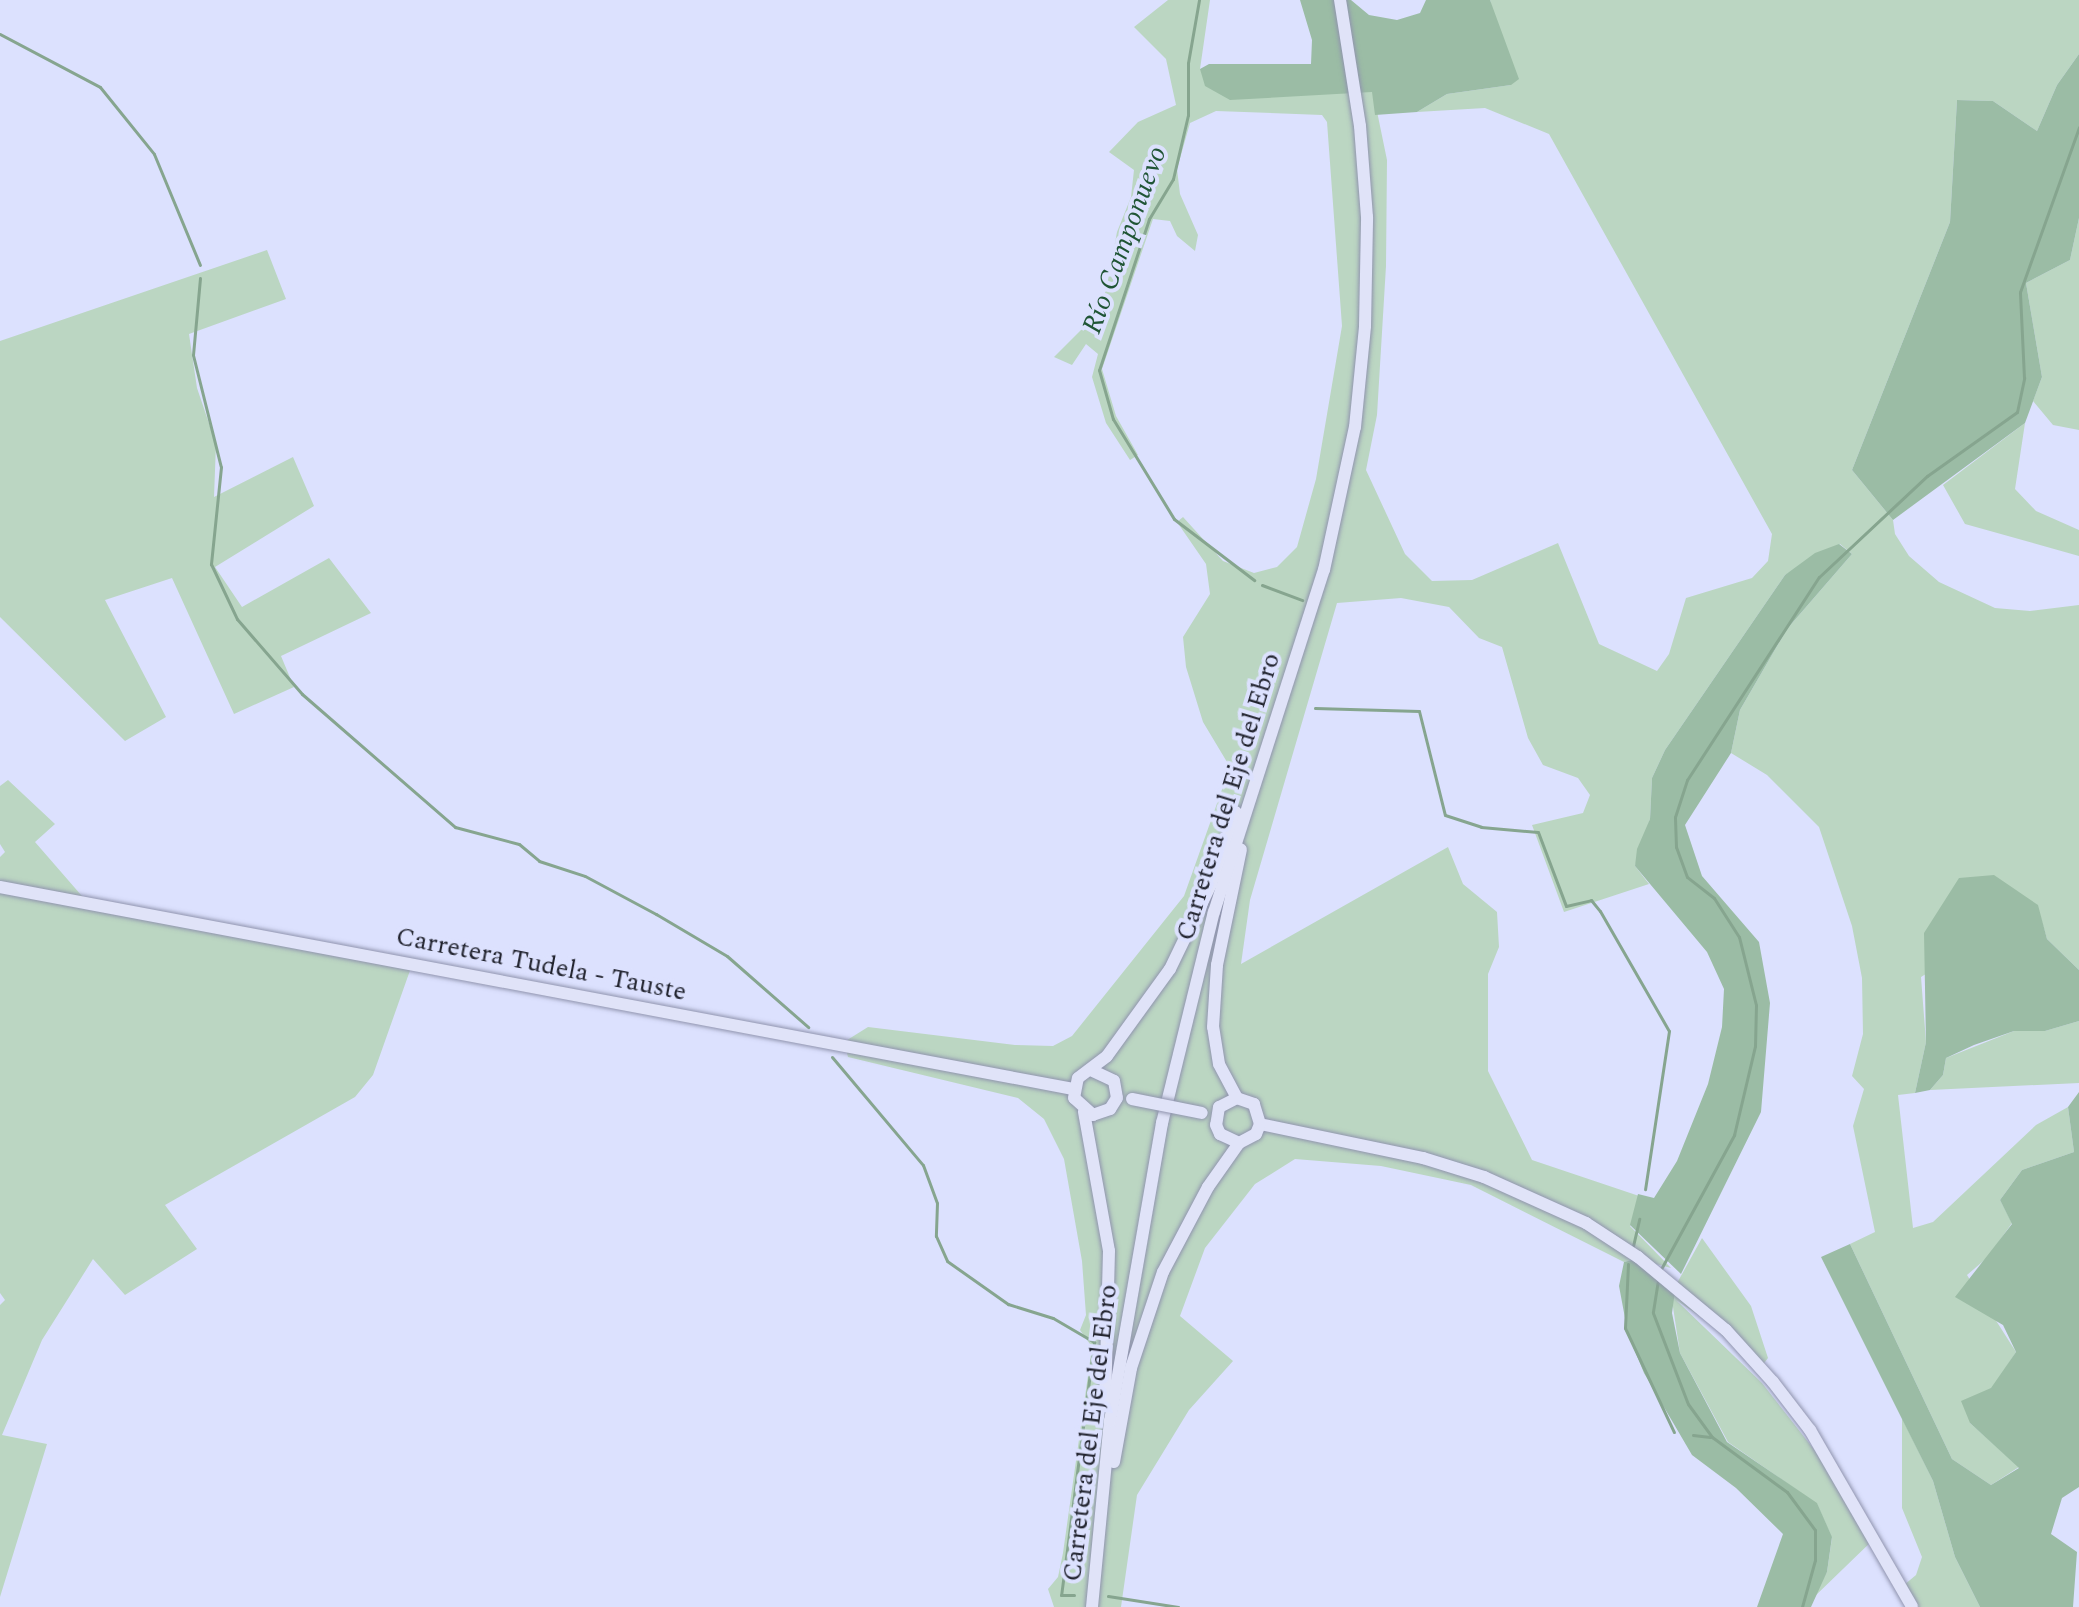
<!DOCTYPE html>
<html>
<head>
<meta charset="utf-8">
<style>
	body { margin:0 }
	#map { position:relative; width:2079px; height:1607px; overflow:hidden; background:#dce1fe; font-family:Spectral,serif }
	div>[style] { position:absolute }
	[style*='--x'] { left:calc(var(--x)*1px); top:calc(var(--y)*1px); width:calc(var(--w)*1px); rotate:calc(var(--a)*1deg) }
	.green>* { inset:0; background:#bbd6c2 }
	.forest>* { inset:0; background:#9bbca5 }
	.stream>* { height:3px; margin:-1.5px; padding:0 1.5px; transform-origin:1.5px; border-radius:1.5px; background:#86a58f }
	.roads { filter:drop-shadow(0 0 2px #9094ae) drop-shadow(0 0 2px #9094ae) }
	.major>* { height:12px; margin:-6px; padding:0 6px; transform-origin:6px; border-radius:6px; background:#e0e3f8 }
	.bridges { filter:drop-shadow(0 0 2px #9094ae) drop-shadow(0 0 2px #9094ae) }
	.major-bridge>* { height:12px; margin:-6px; padding:0 6px; transform-origin:6px; border-radius:6px; background:#e0e3f8 }
	span { translate:-50% -50%; white-space:nowrap; text-align:center; line-height:1.15; -webkit-text-stroke:8px #dce1fe; paint-order:stroke }
	.street-label { font-size:26px; color:#21232e }
	.water-label { font-size:28px; color:#205535; font-style:italic }
</style>
</head>
<body>
<div id="map">
	<div class="green">
		<div style="clip-path:polygon(1168px 0,1210px 0,1200px 69px,1373px 92px,1387px 160px,1386px 266px,1377px 415px,1366px 470px,1405px 554px,1432px 581px,1472px 580px,1558px 543px,1599px 644px,1657px 671px,1669px 654px,1686px 598px,1752px 578px,1768px 561px,1772px 534px,1549px 134px,1485px 108px,1417px 112px,1447px 94px,1511px 85px,1490px 0,2079px 0,2079px 54px,2057px 85px,2037px 131px,1993px 101px,1957px 100px,1950px 222px,1852px 470px,1893px 520px,1895px 534px,1909px 556px,1939px 582px,1995px 608px,2030px 611px,2079px 605px,2079px 970px,2047px 939px,2037px 905px,1921px 977px,1926px 1042px,1915px 1093px,1898px 1095px,1913px 1228px,1933px 1222px,2036px 1125px,2068px 1107px,2074px 1152px,2022px 1170px,2000px 1200px,2012px 1223px,1988px 1257px,1967px 1275px,2016px 1352px,1970px 1423px,2019px 1467px,1991px 1485px,1952px 1459px,1850px 1244px,1875px 1232px,1853px 1126px,1864px 1089px,1852px 1076px,1863px 1034px,1862px 978px,1852px 926px,1819px 827px,1767px 775px,1731px 753px,1740px 710px,1787px 629px,1852px 554px,1840px 544px,1785px 575px,1665px 750px,1652px 778px,1650px 819px,1635px 866px,1649px 884px,1564px 912px,1532px 825px,1583px 813px,1590px 795px,1578px 778px,1543px 765px,1528px 738px,1502px 647px,1479px 638px,1449px 607px,1401px 598px,1337px 603px,1250px 900px,1241px 964px,1448px 847px,1463px 884px,1497px 912px,1499px 947px,1488px 974px,1488px 1071px,1532px 1160px,1648px 1199px,1630px 1226px,1671px 1268px,1637px 1259px,1624px 1262px,1471px 1185px,1381px 1166px,1295px 1159px,1255px 1184px,1205px 1248px,1180px 1316px,1233px 1361px,1189px 1410px,1137px 1495px,1121px 1607px,1054px 1607px,1048px 1589px,1058px 1577px,1063px 1553px,1092px 1347px,1080px 1330px,1086px 1315px,1082px 1261px,1064px 1159px,1044px 1119px,1018px 1098px,848px 1057px,844px 1042px,868px 1027px,1015px 1045px,1053px 1046px,1072px 1036px,1184px 896px,1230px 767px,1203px 722px,1186px 667px,1183px 637px,1210px 594px,1206px 564px,1177px 522px,1183px 517px,1223px 561px,1254px 573px,1277px 567px,1297px 547px,1316px 479px,1342px 326px,1327px 122px,1322px 115px,1216px 111px,1190px 123px,1177px 169px,1180px 194px,1198px 235px,1195px 251px,1177px 236px,1170px 221px,1153px 219px,1102px 369px,1116px 416px,1138px 455px,1130px 460px,1106px 423px,1092px 377px,1098px 354px,1086px 344px,1072px 365px,1054px 357px,1086px 325px,1106px 291px,1117px 232px,1131px 197px,1134px 170px,1109px 152px,1138px 122px,1176px 105px,1166px 59px,1134px 27px)"></div>
		<div style="clip-path:polygon(2079px 218px,2079px 430px,2053px 425px,2033px 401px,2042px 377px,2026px 283px,2070px 260px)"></div>
		<div style="clip-path:polygon(267px 250px,286px 299px,189px 334px,197px 388px,216px 444px,214px 497px,293px 457px,314px 506px,215px 567px,242px 607px,329px 558px,371px 613px,281px 656px,294px 687px,234px 714px,172px 578px,105px 600px,166px 717px,125px 741px,0 617px,0 341px)"></div>
		<div style="clip-path:polygon(2025px 423px,2015px 489px,2036px 511px,2079px 530px,2079px 556px,1965px 524px,1943px 485px)"></div>
		<div style="clip-path:polygon(8px 780px,55px 824px,35px 842px,88px 903px,413px 962px,373px 1075px,355px 1097px,165px 1205px,197px 1249px,125px 1295px,93px 1259px,42px 1340px,2px 1435px,47px 1444px,0 1597px,0 1305px,5px 1300px,0 1293px,0 857px,5px 852px,0 844px,0 786px)"></div>
		<div style="clip-path:polygon(2079px 1021px,2079px 1083px,1930px 1090px,1943px 1075px,1946px 1058px,2014px 1031px,2045px 1031px)"></div>
		<div style="clip-path:polygon(1702px 1238px,1751px 1306px,1768px 1358px,1758px 1371px,1710px 1323px,1676px 1300px,1762px 1383px,1845px 1489px,1875px 1538px,1813px 1598px,1827px 1572px,1832px 1538px,1817px 1504px,1728px 1442px,1680px 1353px,1671px 1294px)"></div>
		<div style="clip-path:polygon(1902px 1418px,1933px 1481px,1955px 1557px,1980px 1607px,1909px 1607px,1898px 1590px,1916px 1575px,1922px 1557px,1902px 1508px)"></div>
	</div>
	<div class="forest">
		<div style="clip-path:polygon(1300px 0,1351px 0,1369px 15px,1397px 20px,1420px 13px,1426px 0,1490px 0,1519px 79px,1511px 85px,1447px 94px,1417px 112px,1375px 115px,1372px 92px,1230px 100px,1205px 86px,1200px 69px,1209px 64px,1311px 64px,1312px 40px)"></div>
		<div style="clip-path:polygon(2079px 54px,2079px 218px,2070px 260px,2026px 283px,2042px 377px,2025px 423px,1893px 520px,1852px 470px,1950px 222px,1957px 100px,1993px 101px,2037px 131px,2057px 85px)"></div>
		<div style="clip-path:polygon(1839px 544px,1852px 554px,1787px 629px,1740px 710px,1731px 753px,1685px 825px,1702px 876px,1759px 942px,1770px 1003px,1761px 1112px,1681px 1274px,1630px 1225px,1638px 1194px,1654px 1198px,1677px 1161px,1708px 1084px,1722px 1027px,1724px 989px,1707px 952px,1635px 866px,1637px 849px,1650px 819px,1652px 778px,1665px 750px,1785px 575px,1815px 553px)"></div>
		<div style="clip-path:polygon(1994px 875px,2038px 905px,2047px 939px,2079px 970px,2079px 1021px,2045px 1031px,2014px 1031px,1974px 1045px,1946px 1058px,1943px 1075px,1930px 1090px,1915px 1093px,1926px 1042px,1924px 933px,1959px 878px)"></div>
		<div style="clip-path:polygon(2079px 1092px,2079px 1487px,2062px 1498px,2051px 1534px,2077px 1552px,2073px 1607px,1980px 1607px,1955px 1557px,1933px 1481px,1821px 1257px,1850px 1244px,1952px 1459px,1991px 1485px,2019px 1468px,1970px 1423px,1961px 1401px,1991px 1388px,2016px 1352px,2003px 1325px,1955px 1297px,2012px 1224px,2000px 1200px,2022px 1170px,2074px 1152px,2068px 1107px)"></div>
		<div style="clip-path:polygon(1636px 1259px,1676px 1284px,1672px 1313px,1680px 1353px,1727px 1442px,1817px 1503px,1832px 1537px,1827px 1572px,1811px 1607px,1757px 1607px,1783px 1534px,1736px 1488px,1692px 1455px,1644px 1373px,1628px 1334px,1619px 1286px,1624px 1262px)"></div>
	</div>
	<div class="stream">
		<div style="--x:1199;--y:0;--w:64;--a:99.9"></div>
		<div style="--x:1188;--y:63;--w:52;--a:90"></div>
		<div style="--x:1188;--y:115;--w:66;--a:103.2"></div>
		<div style="--x:1173;--y:179;--w:47;--a:121"></div>
		<div style="--x:1149;--y:219;--w:159;--a:108.3"></div>
		<div style="--x:1099;--y:370;--w:51;--a:74.1"></div>
		<div style="--x:1113;--y:419;--w:117;--a:58.6"></div>
		<div style="--x:1174;--y:519;--w:101;--a:37.3"></div>
		<div style="--x:0;--y:34;--w:113;--a:27.9"></div>
		<div style="--x:100;--y:87;--w:86;--a:51.1"></div>
		<div style="--x:154;--y:154;--w:120;--a:67.5"></div>
		<div style="--x:200;--y:278;--w:77;--a:95.2"></div>
		<div style="--x:193;--y:355;--w:115;--a:76"></div>
		<div style="--x:221;--y:467;--w:98;--a:95.9"></div>
		<div style="--x:211;--y:564;--w:61;--a:64.7"></div>
		<div style="--x:237;--y:619;--w:99;--a:49.1"></div>
		<div style="--x:302;--y:694;--w:203;--a:41"></div>
		<div style="--x:455;--y:827;--w:66;--a:14.9"></div>
		<div style="--x:519;--y:844;--w:26;--a:40"></div>
		<div style="--x:539;--y:861;--w:48;--a:18.1"></div>
		<div style="--x:585;--y:876;--w:81;--a:28.2"></div>
		<div style="--x:656;--y:914;--w:82;--a:30.6"></div>
		<div style="--x:727;--y:956;--w:108;--a:41.2"></div>
		<div style="--x:1262;--y:585;--w:43;--a:20.6"></div>
		<div style="--x:1315;--y:708;--w:104;--a:1.7"></div>
		<div style="--x:1419;--y:711;--w:107;--a:76"></div>
		<div style="--x:1445;--y:815;--w:38;--a:18"></div>
		<div style="--x:1481;--y:827;--w:57;--a:5"></div>
		<div style="--x:1538;--y:832;--w:79;--a:69.3"></div>
		<div style="--x:1566;--y:906;--w:26;--a:-13"></div>
		<div style="--x:1591;--y:900;--w:14;--a:51"></div>
		<div style="--x:1600;--y:911;--w:138;--a:60.1"></div>
		<div style="--x:1669;--y:1031;--w:160;--a:98.6"></div>
		<div style="--x:832;--y:1057;--w:141;--a:49.9"></div>
		<div style="--x:923;--y:1165;--w:40;--a:69.8"></div>
		<div style="--x:937;--y:1203;--w:33;--a:92"></div>
		<div style="--x:936;--y:1236;--w:27;--a:66"></div>
		<div style="--x:947;--y:1261;--w:75;--a:35.2"></div>
		<div style="--x:1008;--y:1304;--w:47;--a:17.3"></div>
		<div style="--x:1053;--y:1318;--w:48;--a:30.3"></div>
		<div style="--x:1094;--y:1342;--w:255;--a:97.4"></div>
		<div style="--x:1061;--y:1595;--w:13;--a:0"></div>
		<div style="--x:1633;--y:1246;--w:28;--a:-77"></div>
		<div style="--x:1628;--y:1264;--w:64;--a:92.7"></div>
		<div style="--x:1625;--y:1328;--w:115;--a:64.8"></div>
		<div style="--x:1661;--y:1269;--w:153;--a:-61.4"></div>
		<div style="--x:1734;--y:1135;--w:91;--a:-76.7"></div>
		<div style="--x:1755;--y:1046;--w:41;--a:-88.6"></div>
		<div style="--x:1756;--y:1005;--w:70;--a:-104"></div>
		<div style="--x:1739;--y:937;--w:46;--a:-122.7"></div>
		<div style="--x:1714;--y:898;--w:34;--a:-142"></div>
		<div style="--x:1687;--y:877;--w:32;--a:-110"></div>
		<div style="--x:1676;--y:847;--w:30;--a:-92"></div>
		<div style="--x:1675;--y:817;--w:39;--a:-72"></div>
		<div style="--x:1687;--y:780;--w:242;--a:-57"></div>
		<div style="--x:1819;--y:577;--w:148;--a:-43.1"></div>
		<div style="--x:1927;--y:476;--w:110;--a:-35.4"></div>
		<div style="--x:2017;--y:412;--w:35;--a:-78"></div>
		<div style="--x:2024;--y:378;--w:86;--a:-92.7"></div>
		<div style="--x:2020;--y:292;--w:175;--a:-70.3"></div>
		<div style="--x:1658;--y:1280;--w:33;--a:99"></div>
		<div style="--x:1653;--y:1313;--w:97;--a:69"></div>
		<div style="--x:1688;--y:1404;--w:41;--a:54"></div>
		<div style="--x:1712;--y:1437;--w:93;--a:36.3"></div>
		<div style="--x:1787;--y:1492;--w:47;--a:53.6"></div>
		<div style="--x:1815;--y:1530;--w:30;--a:90"></div>
		<div style="--x:1815;--y:1560;--w:49;--a:105.5"></div>
		<div style="--x:1693;--y:1435;--w:17;--a:7"></div>
		<div style="--x:1108;--y:1596;--w:71;--a:8.9"></div>
	</div>
	<div class="roads">
		<div class="major">
			<div style="--x:0;--y:887;--w:1092;--a:10.66"></div>
			<div style="--x:1093;--y:1071;--w:23;--a:25"></div>
			<div style="--x:1114;--y:1081;--w:17;--a:80"></div>
			<div style="--x:1117;--y:1098;--w:13;--a:122"></div>
			<div style="--x:1110;--y:1109;--w:18;--a:161"></div>
			<div style="--x:1093;--y:1115;--w:25;--a:-138"></div>
			<div style="--x:1074;--y:1098;--w:20;--a:-79"></div>
			<div style="--x:1078;--y:1078;--w:36;--a:-37"></div>
			<div style="--x:1107;--y:1056;--w:107;--a:-54.1"></div>
			<div style="--x:1170;--y:969;--w:94;--a:-64.2"></div>
			<div style="--x:1211;--y:884;--w:76;--a:-70.9"></div>
			<div style="--x:1237;--y:1098;--w:38;--a:-118"></div>
			<div style="--x:1219;--y:1064;--w:37;--a:-99"></div>
			<div style="--x:1213;--y:1027;--w:62;--a:-86.3"></div>
			<div style="--x:1217;--y:965;--w:118;--a:-78.3"></div>
			<div style="--x:1084;--y:1112;--w:141;--a:79.8"></div>
			<div style="--x:1109;--y:1251;--w:155;--a:91.5"></div>
			<div style="--x:1260;--y:1124;--w:167;--a:11.8"></div>
			<div style="--x:1423;--y:1158;--w:64;--a:17.3"></div>
			<div style="--x:1484;--y:1177;--w:112;--a:24.3"></div>
			<div style="--x:1586;--y:1223;--w:62;--a:33.2"></div>
			<div style="--x:1638;--y:1257;--w:114;--a:39.7"></div>
			<div style="--x:1726;--y:1330;--w:70;--a:47.9"></div>
			<div style="--x:1773;--y:1382;--w:61;--a:52.4"></div>
			<div style="--x:1810;--y:1430;--w:204;--a:60"></div>
			<div style="--x:1114;--y:1462;--w:96;--a:-79.7"></div>
			<div style="--x:1131;--y:1368;--w:101;--a:-71.6"></div>
			<div style="--x:1163;--y:1272;--w:96;--a:-62.1"></div>
			<div style="--x:1208;--y:1187;--w:54;--a:-54.8"></div>
			<div style="--x:1239;--y:1143;--w:19;--a:-28"></div>
			<div style="--x:1256;--y:1134;--w:11;--a:-68"></div>
			<div style="--x:1260;--y:1124;--w:21;--a:-107"></div>
			<div style="--x:1254;--y:1104;--w:18;--a:-161"></div>
			<div style="--x:1237;--y:1098;--w:20;--a:153"></div>
			<div style="--x:1219;--y:1107;--w:18;--a:99"></div>
			<div style="--x:1216;--y:1125;--w:10;--a:66"></div>
			<div style="--x:1220;--y:1134;--w:21;--a:25"></div>
			<div style="--x:1092;--y:1607;--w:187;--a:-84.5"></div>
			<div style="--x:1110;--y:1421;--w:303;--a:-80.1"></div>
			<div style="--x:1162;--y:1123;--w:217;--a:-76.2"></div>
			<div style="--x:1214;--y:912;--w:359;--a:-72.2"></div>
			<div style="--x:1324;--y:570;--w:146;--a:-77.8"></div>
			<div style="--x:1355;--y:427;--w:101;--a:-84.3"></div>
			<div style="--x:1365;--y:326;--w:109;--a:-88.9"></div>
			<div style="--x:1367;--y:217;--w:91;--a:-94.4"></div>
			<div style="--x:1360;--y:126;--w:128;--a:-99"></div>
		</div>
	</div>
	<div class="bridges">
		<div class="major-bridge">
			<div style="--x:1132;--y:1099;--w:71;--a:11.3"></div>
		</div>
	</div>
	<div class="street-label">
		<span style="left:1229px;top:797px;rotate:-73deg">Carretera del Eje del Ebro</span>
		<span style="left:541px;top:965px;rotate:11deg">Carretera Tudela - Tauste</span>
		<span style="left:1091px;top:1433px;rotate:-83deg">Carretera del Eje del Ebro</span>
	</div>
	<div class="water-label">
		<span style="left:1125px;top:240px;rotate:-70deg">Río Camponuevo</span>
	</div>
</div>
</body>
</html>
